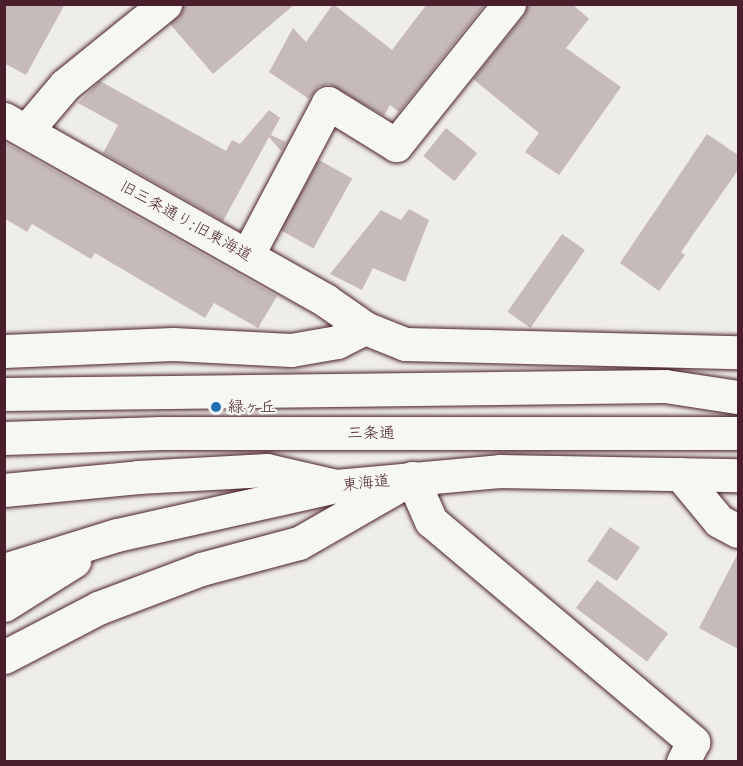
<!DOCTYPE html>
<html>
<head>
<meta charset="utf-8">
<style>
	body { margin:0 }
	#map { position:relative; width:743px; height:766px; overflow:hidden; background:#efedea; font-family:Pangolin,"Klee One",sans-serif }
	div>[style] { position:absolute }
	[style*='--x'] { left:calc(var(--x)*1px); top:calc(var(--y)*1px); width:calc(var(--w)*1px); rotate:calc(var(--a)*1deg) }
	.building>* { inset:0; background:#c6babb; transform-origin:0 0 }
	.roads { filter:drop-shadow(0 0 2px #4a1f2b) drop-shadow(0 0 2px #4a1f2b) }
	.minor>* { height:33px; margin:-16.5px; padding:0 16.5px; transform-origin:16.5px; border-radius:16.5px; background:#f6f6f2 }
	.major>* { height:33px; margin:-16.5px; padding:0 16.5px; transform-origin:16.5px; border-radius:16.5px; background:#f6f6f2 }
	.highway>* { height:33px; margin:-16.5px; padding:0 16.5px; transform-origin:16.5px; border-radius:16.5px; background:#f6f6f2 }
	.dots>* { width:16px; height:16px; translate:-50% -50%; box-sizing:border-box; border:3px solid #f6f6f2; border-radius:50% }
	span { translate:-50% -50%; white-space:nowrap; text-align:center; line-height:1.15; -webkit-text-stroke:4.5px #f6f6f2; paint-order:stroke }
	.street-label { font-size:16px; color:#4a1f2b }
	.poi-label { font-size:16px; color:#4a1f2b }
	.left { translate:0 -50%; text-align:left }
	.frame { position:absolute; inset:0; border:6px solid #4a1f2b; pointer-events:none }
</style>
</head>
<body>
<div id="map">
	<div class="building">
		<div style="clip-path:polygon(4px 4px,65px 4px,26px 75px,4px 63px)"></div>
		<div style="clip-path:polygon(183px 4px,295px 4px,213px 74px,170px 24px)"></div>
		<div style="clip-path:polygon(333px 4px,392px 50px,427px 4px,485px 4px,399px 112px,390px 105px,384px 116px,329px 84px,318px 87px,309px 99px,269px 72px,293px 28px,306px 42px)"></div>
		<div style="clip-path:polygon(527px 4px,572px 4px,589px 19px,566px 48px,621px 87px,559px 175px,525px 152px,539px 133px,473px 79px,524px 16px)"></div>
		<div style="clip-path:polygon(100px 81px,226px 151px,232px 140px,240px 144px,269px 110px,280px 118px,271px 135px,286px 142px,281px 151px,269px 137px,223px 221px,103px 153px,118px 125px,78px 103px)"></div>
		<div style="left:446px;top:128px;width:40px;height:36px;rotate:39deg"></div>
		<div style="clip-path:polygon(707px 134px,738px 155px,738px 170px,681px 252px,685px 255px,659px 291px,620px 263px)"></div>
		<div style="clip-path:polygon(4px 142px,277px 296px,258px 328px,214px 303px,205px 318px,95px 253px,91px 259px,32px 224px,27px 232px,4px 218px)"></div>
		<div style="left:319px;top:160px;width:38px;height:80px;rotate:29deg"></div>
		<div style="clip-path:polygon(409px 209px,429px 220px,405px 282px,373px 268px,362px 290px,330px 274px,381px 210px,401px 220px)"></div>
		<div style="left:562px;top:234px;width:28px;height:95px;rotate:35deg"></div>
		<div style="left:610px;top:527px;width:36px;height:41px;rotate:34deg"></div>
		<div style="clip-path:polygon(738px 553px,738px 649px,699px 628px)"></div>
		<div style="left:597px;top:580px;width:89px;height:35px;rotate:37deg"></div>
	</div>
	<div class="roads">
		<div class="minor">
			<div style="--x:4;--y:119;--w:369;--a:29.4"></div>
			<div style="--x:325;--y:300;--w:49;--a:35"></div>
			<div style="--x:365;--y:328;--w:43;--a:21.8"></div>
			<div style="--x:405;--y:344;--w:333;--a:1.4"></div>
			<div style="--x:26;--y:131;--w:60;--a:-49.7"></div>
			<div style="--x:65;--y:85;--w:129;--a:-39"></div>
			<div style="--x:247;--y:256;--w:173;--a:-62.1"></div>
			<div style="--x:328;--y:103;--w:80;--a:31.7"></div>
			<div style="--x:396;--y:145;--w:181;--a:-51.3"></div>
			<div style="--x:4;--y:351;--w:169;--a:-2.4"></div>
			<div style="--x:173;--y:344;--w:118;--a:2.9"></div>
			<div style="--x:291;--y:350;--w:47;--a:-9.9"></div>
			<div style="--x:337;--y:342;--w:31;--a:-27"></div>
			<div style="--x:680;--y:474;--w:61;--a:50.3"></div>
			<div style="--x:719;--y:521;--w:21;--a:28"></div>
			<div style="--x:4;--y:657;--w:106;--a:-27.5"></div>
			<div style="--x:98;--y:608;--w:110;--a:-20.7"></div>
			<div style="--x:201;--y:569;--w:101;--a:-14.9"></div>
			<div style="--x:299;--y:543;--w:130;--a:-29.9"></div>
			<div style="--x:412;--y:478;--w:47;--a:66.2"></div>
			<div style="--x:431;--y:521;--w:343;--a:40.1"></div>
			<div style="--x:693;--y:742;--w:22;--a:117"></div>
		</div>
		<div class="major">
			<div style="--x:4;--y:438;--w:157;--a:-1.8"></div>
			<div style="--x:161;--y:433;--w:577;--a:0"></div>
			<div style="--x:4;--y:490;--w:135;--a:-5.5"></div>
			<div style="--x:138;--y:477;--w:129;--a:-3.1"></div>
			<div style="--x:267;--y:470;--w:71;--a:13.1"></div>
		</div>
		<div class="highway">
			<div style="--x:4;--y:394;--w:661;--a:-0.69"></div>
			<div style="--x:665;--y:386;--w:74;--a:8.6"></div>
			<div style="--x:4;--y:570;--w:118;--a:-17.2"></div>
			<div style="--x:117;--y:535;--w:224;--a:-12.6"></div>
			<div style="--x:336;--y:486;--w:165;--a:-5.2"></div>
			<div style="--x:500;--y:471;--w:238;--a:1"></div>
			<div style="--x:4;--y:605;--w:83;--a:-32.2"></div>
		</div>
	</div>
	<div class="dots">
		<div style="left:216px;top:407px;background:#1f6fb2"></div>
	</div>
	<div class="street-label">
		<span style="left:186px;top:221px;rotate:29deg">旧三条通り;旧東海道</span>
		<span style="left:371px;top:433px">三条通</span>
		<span style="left:366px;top:483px;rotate:-6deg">東海道</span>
	</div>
	<div class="poi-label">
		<span class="left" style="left:228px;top:407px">緑ヶ丘</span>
	</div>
	<div class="frame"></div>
</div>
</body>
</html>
